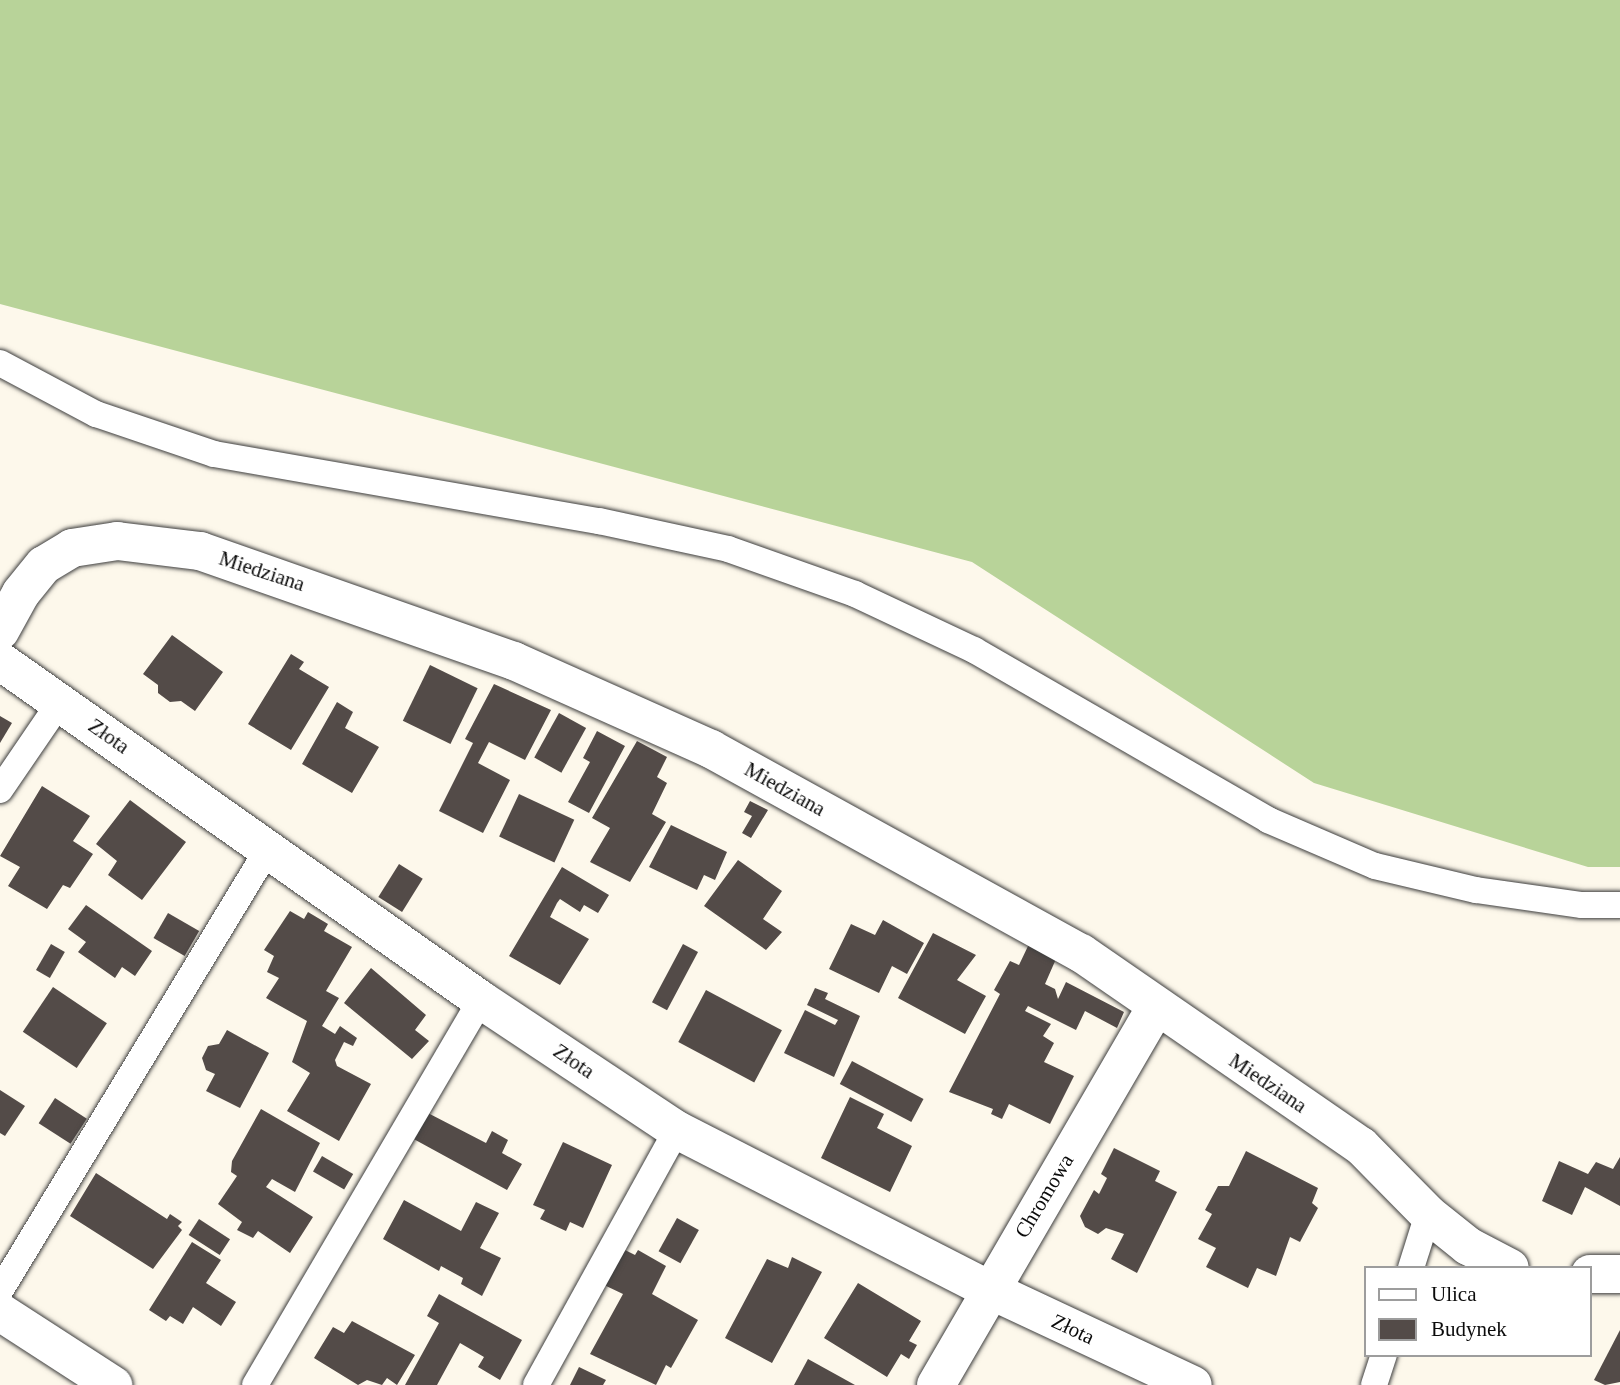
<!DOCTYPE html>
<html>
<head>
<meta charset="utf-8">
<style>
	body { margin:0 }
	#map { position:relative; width:1620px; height:1385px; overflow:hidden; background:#fdf8eb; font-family:"Times New Roman",serif }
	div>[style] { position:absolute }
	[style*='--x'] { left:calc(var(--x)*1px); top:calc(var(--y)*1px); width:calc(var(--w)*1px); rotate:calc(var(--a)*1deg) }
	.forest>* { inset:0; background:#b8d399 }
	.building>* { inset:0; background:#534b48; transform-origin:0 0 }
	.roads { filter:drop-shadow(0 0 2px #3e3e3e) drop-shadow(0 0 2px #3e3e3e) }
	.lane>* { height:26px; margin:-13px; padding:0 13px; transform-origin:13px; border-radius:13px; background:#fff }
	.street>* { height:38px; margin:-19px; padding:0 19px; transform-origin:19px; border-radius:19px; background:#fff }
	span { translate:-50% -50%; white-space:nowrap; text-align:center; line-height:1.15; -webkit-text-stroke:7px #fff; paint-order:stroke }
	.street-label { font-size:21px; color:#0b0b0b }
	.legend { position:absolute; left:1364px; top:1266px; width:228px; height:91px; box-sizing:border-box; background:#fff; border:2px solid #9d9d9d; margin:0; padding:9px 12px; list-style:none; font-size:21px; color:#0b0b0b }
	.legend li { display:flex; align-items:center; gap:14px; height:35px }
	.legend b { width:35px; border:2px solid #9d9d9d }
</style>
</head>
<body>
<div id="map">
	<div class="forest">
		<div style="clip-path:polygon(0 0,1620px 0,1620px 867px,1588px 867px,1314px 783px,972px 562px,0 304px)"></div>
	</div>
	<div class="building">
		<div style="clip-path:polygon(172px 635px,223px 672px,195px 711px,181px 701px,170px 702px,158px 693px,158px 685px,143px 674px)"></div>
		<div style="clip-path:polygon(291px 654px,304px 662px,299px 669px,329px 687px,291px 750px,248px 724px)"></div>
		<div style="left:430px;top:665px;width:53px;height:62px;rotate:26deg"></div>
		<div style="clip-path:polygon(494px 684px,551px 710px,525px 760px,489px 742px,478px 763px,510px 780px,483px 833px,439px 811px,473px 743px,465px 739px)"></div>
		<div style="clip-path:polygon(337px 702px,353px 712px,345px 728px,379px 747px,352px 793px,302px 764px)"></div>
		<div style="left:559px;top:713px;width:31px;height:51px;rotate:29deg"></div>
		<div style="clip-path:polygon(0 716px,12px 723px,0 743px)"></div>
		<div style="clip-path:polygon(597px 731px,625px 746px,589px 813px,568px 802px,590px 762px,583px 758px)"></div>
		<div style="clip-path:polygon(637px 741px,667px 757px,657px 777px,667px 783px,652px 814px,666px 822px,630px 882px,590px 862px,610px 828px,592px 818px)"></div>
		<div style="clip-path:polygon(42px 786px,90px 816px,73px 841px,93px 854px,70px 888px,63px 885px,47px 909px,8px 886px,20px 867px,0 856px)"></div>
		<div style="left:519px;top:794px;width:61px;height:47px;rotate:25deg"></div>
		<div style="clip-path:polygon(130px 800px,186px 842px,142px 900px,108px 875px,117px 861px,96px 844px)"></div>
		<div style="clip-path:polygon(750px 801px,768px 810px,751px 838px,742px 833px,752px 816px,744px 812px)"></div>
		<div style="clip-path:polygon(671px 825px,727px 852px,715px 880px,704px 875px,697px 890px,649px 867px)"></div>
		<div style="clip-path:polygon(738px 860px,782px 891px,763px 919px,782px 932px,766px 950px,704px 906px)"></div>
		<div style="left:399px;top:864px;width:28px;height:39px;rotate:32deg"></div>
		<div style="clip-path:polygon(562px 867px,609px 895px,598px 913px,584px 905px,580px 912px,560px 899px,557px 903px,550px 917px,589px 939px,560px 985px,509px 956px)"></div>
		<div style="clip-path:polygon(86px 905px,152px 951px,135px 976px,122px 967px,115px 978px,78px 952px,86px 942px,68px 929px)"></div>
		<div style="clip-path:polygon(290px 911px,304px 919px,308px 912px,328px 924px,324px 931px,352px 947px,326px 991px,339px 998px,322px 1026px,335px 1034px,340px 1026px,357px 1038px,353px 1046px,344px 1042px,335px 1060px,337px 1066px,371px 1084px,339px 1141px,287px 1111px,310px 1073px,292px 1062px,307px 1021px,266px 998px,279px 978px,267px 972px,274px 956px,264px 950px)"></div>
		<div style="left:168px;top:913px;width:36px;height:29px;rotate:30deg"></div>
		<div style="clip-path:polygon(883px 920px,924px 943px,907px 974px,892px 966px,879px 993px,829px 969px,851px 924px,875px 935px)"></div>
		<div style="clip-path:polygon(933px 933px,976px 955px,957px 980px,986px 996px,965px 1034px,898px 998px)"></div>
		<div style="left:51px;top:944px;width:16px;height:30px;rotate:30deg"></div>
		<div style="left:683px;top:944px;width:17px;height:66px;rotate:28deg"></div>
		<div style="clip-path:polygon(1029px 944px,1056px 959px,1045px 984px,1055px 989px,1058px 999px,1066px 982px,1124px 1012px,1117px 1028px,1085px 1011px,1076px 1030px,1028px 1006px,1025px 1011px,1051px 1024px,1043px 1036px,1054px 1043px,1044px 1062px,1074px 1076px,1050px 1124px,1009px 1104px,1002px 1119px,991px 1114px,993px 1109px,949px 1092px,1000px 994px,994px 990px,1010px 961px,1019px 965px)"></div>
		<div style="clip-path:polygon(371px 968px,426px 1015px,415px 1030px,429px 1041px,412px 1059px,344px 1003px)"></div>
		<div style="left:53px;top:987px;width:65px;height:54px;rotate:34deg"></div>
		<div style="clip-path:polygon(815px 988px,828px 993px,825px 999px,860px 1016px,834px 1077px,784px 1053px,805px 1010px,835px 1025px,838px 1020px,807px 1005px)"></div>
		<div style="left:706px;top:990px;width:86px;height:59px;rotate:28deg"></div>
		<div style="clip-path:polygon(227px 1030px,269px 1053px,240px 1108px,206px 1091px,215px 1074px,206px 1070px,202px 1058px,208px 1046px,219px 1044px)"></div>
		<div style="left:852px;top:1061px;width:81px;height:26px;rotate:28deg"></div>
		<div style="clip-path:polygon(0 1090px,25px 1106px,5px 1136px,0 1133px)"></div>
		<div style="clip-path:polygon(850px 1097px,884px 1114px,877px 1128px,912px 1146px,890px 1192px,821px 1158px)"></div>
		<div style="left:55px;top:1098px;width:38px;height:30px;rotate:33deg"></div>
		<div style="clip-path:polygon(261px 1109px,320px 1143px,295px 1192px,272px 1179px,266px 1187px,313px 1217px,290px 1253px,258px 1231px,253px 1238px,237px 1230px,242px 1222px,218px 1204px,237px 1176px,231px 1172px,232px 1161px)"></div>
		<div style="clip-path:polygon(424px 1111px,486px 1143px,492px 1131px,508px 1140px,502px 1153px,522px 1164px,507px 1190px,410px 1137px)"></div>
		<div style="clip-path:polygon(563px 1142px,612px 1165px,583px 1228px,570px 1222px,566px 1231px,540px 1219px,545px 1210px,533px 1205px)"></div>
		<div style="clip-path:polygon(1114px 1148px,1160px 1171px,1155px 1181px,1177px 1192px,1137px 1273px,1111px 1259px,1124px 1234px,1106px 1228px,1098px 1234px,1085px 1227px,1080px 1216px,1094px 1190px,1099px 1194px,1107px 1178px,1101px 1174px)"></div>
		<div style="clip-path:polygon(1246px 1151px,1318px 1188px,1312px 1203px,1318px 1208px,1300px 1242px,1290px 1237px,1276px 1276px,1257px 1268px,1248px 1288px,1206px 1267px,1216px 1248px,1198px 1239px,1212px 1214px,1205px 1210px,1218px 1186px,1229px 1186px)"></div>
		<div style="left:322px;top:1156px;width:36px;height:18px;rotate:30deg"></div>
		<div style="clip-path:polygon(1620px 1157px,1620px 1206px,1585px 1187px,1572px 1215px,1542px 1201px,1559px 1161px,1588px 1174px,1596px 1162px,1613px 1169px)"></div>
		<div style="clip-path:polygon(96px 1173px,167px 1219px,170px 1214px,182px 1222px,178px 1226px,182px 1230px,153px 1269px,70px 1216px)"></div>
		<div style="clip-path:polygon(404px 1200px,461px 1231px,476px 1202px,499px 1213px,480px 1248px,501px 1258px,482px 1296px,461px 1284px,463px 1278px,441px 1266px,439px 1271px,383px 1239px)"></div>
		<div style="left:677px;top:1218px;width:25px;height:38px;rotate:29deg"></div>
		<div style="left:199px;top:1219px;width:37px;height:19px;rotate:33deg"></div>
		<div style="clip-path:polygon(192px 1242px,221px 1260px,206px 1283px,236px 1302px,221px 1326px,193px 1307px,183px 1324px,170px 1316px,166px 1321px,149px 1310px)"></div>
		<div style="clip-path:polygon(619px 1247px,635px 1255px,638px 1250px,666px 1266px,652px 1294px,698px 1320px,671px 1368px,666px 1365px,656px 1385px,590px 1354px,623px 1294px,602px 1284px)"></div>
		<div style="clip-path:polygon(792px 1257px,822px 1272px,772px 1363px,725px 1338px,767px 1259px,788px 1268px)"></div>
		<div style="clip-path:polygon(858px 1283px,921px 1321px,909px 1341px,917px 1345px,909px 1359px,901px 1354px,887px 1377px,824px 1338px)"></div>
		<div style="clip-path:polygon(439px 1294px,522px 1340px,500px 1380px,478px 1367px,484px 1357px,460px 1343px,437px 1385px,405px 1385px,439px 1323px,427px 1316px)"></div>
		<div style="clip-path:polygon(352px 1321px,415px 1355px,397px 1385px,387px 1378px,382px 1385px,367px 1380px,358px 1385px,314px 1358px,333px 1327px,344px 1333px)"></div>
		<div style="clip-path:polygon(1620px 1330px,1620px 1382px,1605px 1385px,1594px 1380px)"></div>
		<div style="clip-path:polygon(808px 1359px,855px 1385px,794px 1385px)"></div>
		<div style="clip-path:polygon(579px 1367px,606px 1380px,603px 1385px,570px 1385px)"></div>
	</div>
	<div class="roads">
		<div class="lane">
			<div style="--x:0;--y:363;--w:109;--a:28"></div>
			<div style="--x:96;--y:414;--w:125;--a:18.7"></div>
			<div style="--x:214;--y:454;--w:391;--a:9.9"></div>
			<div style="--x:599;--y:521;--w:132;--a:12.2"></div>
			<div style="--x:728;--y:549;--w:135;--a:19.5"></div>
			<div style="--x:855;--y:594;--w:132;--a:25.2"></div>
			<div style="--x:974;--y:650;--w:340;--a:30"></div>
			<div style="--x:1268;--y:820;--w:116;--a:23.3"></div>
			<div style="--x:1375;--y:866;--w:104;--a:13.4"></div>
			<div style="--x:1476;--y:890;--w:107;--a:8.1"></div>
			<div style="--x:1582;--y:905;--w:38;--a:0"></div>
			<div style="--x:0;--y:790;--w:107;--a:-55.7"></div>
			<div style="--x:1411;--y:1268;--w:57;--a:-72.5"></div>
			<div style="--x:0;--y:1291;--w:517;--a:-58.77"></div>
			<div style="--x:255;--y:1385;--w:446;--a:-59.6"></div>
			<div style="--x:536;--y:1385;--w:291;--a:-61.1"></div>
			<div style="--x:1374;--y:1385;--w:32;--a:-72"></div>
		</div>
		<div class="street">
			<div style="--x:0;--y:631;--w:43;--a:-61.1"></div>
			<div style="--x:21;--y:593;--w:36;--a:-51"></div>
			<div style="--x:44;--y:565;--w:33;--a:-31"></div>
			<div style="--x:72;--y:548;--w:46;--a:-8.8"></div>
			<div style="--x:117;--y:541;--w:84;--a:6.9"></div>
			<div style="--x:200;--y:551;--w:333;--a:19.3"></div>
			<div style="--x:514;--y:661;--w:216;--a:24.1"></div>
			<div style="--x:711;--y:749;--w:423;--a:28.9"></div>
			<div style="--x:1081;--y:953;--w:340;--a:34.6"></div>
			<div style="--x:1361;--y:1146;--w:95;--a:45.4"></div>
			<div style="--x:1428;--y:1214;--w:51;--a:38.7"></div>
			<div style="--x:1468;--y:1246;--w:47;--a:27.6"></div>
			<div style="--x:0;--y:661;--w:588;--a:35.18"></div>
			<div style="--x:481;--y:1000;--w:235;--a:33.6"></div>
			<div style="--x:677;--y:1130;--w:349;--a:27.1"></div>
			<div style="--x:988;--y:1289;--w:226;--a:25.1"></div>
			<div style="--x:1590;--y:1274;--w:30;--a:0"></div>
			<div style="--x:0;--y:1312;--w:135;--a:32.9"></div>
			<div style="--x:936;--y:1385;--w:436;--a:-59.8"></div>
		</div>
	</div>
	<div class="street-label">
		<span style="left:262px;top:571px;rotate:18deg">Miedziana</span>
		<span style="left:109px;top:736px;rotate:35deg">Złota</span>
		<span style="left:785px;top:789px;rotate:29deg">Miedziana</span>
		<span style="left:574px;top:1061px;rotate:34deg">Złota</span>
		<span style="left:1268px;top:1083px;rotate:34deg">Miedziana</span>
		<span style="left:1044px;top:1196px;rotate:-59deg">Chromowa</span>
		<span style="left:1073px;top:1329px;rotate:25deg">Złota</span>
	</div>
	<ul class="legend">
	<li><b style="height:9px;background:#fff"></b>Ulica</li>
	<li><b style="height:19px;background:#534b48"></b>Budynek</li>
	</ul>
</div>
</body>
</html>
